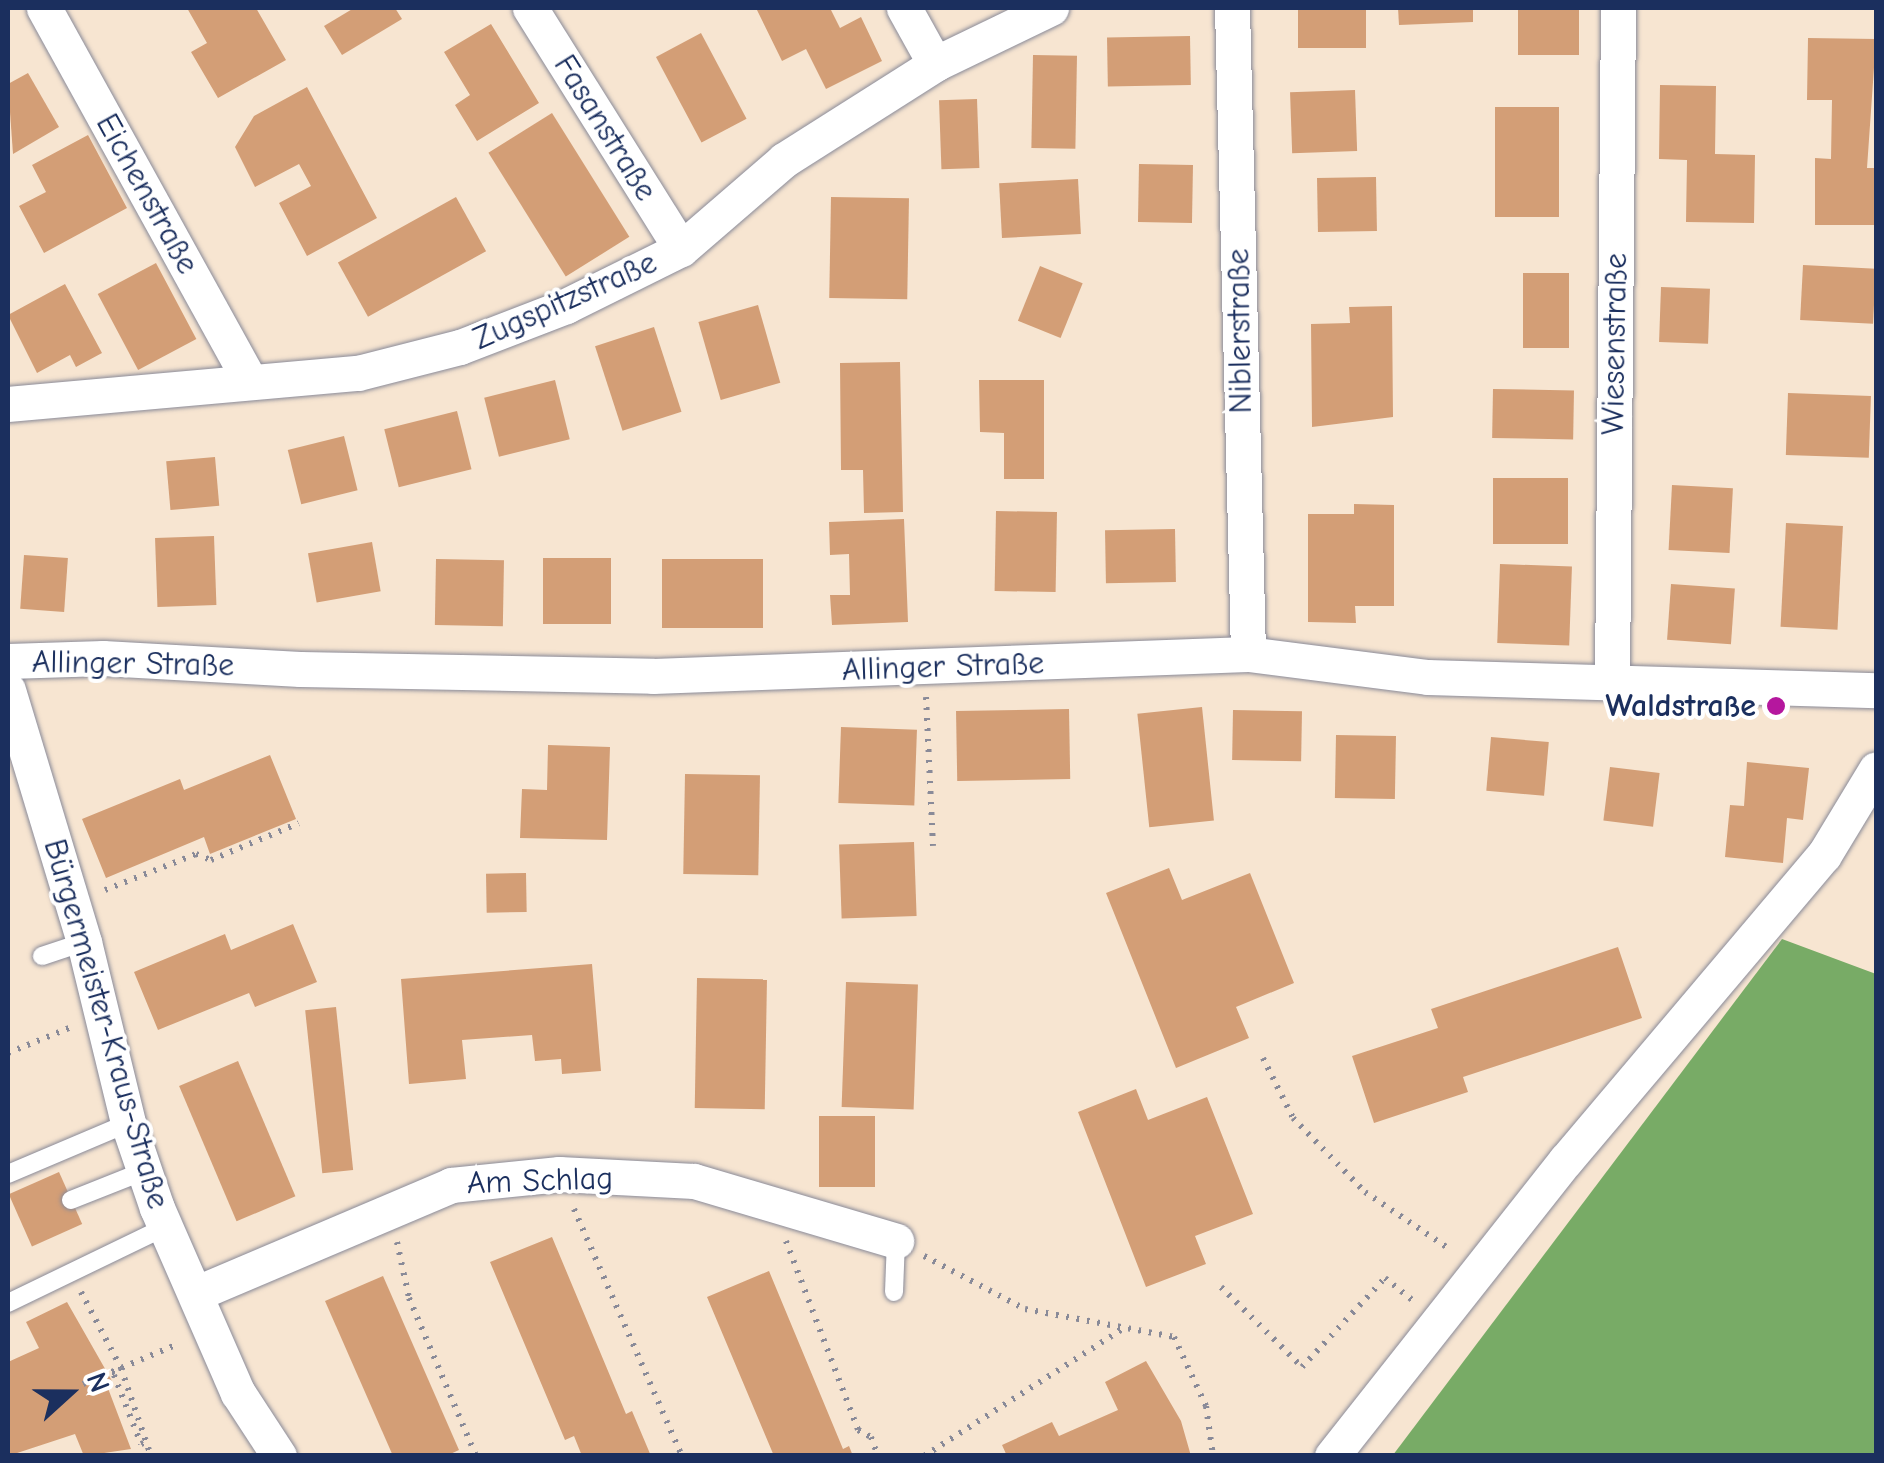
<!DOCTYPE html>
<html>
<head>
<meta charset="utf-8">
<style>
	body { margin:0 }
	#map { position:relative; width:1884px; height:1463px; overflow:hidden; background:#f7e5d1; font-family:"Comic Neue",sans-serif }
	div>[style] { position:absolute }
	[style*='--x'] { left:calc(var(--x)*1px); top:calc(var(--y)*1px); width:calc(var(--w)*1px); rotate:calc(var(--a)*1deg) }
	.forest>* { inset:0; background:#78ab66 }
	.building>* { inset:0; background:#d39e76; transform-origin:0 0 }
	.path>* { height:6px; margin-top:-3px; transform-origin:0; background:repeating-linear-gradient(90deg,#898a98 0 2.5px,transparent 0 10.5px) }
	.roads { filter:drop-shadow(0 0 2px #898a98) drop-shadow(0 0 2px #898a98) }
	.service>* { height:18px; margin:-9px; padding:0 9px; transform-origin:9px; border-radius:9px; background:#fff }
	.minor>* { height:35px; margin:-17.5px; padding:0 17.5px; transform-origin:17.5px; border-radius:17.5px; background:#fff }
	.dots>* { width:28px; height:28px; translate:-50% -50%; box-sizing:border-box; border:5px solid #fff; border-radius:50% }
	span { translate:-50% -50%; white-space:nowrap; text-align:center; line-height:1.15; -webkit-text-stroke:8px #fff; paint-order:stroke }
	.street-label { font-size:32px; color:#1b2f5e }
	.poi-label { font-size:32px; color:#1b2f5e; font-weight:700 }
	.right { translate:-100% -50%; text-align:right }
	.frame { position:absolute; inset:0; border:10px solid #1b2f5e; pointer-events:none }
	.north { position:absolute; left:20px; top:1343px; width:100px; height:100px; -webkit-text-stroke:8px #fff; paint-order:stroke; rotate:69deg; font-size:28px; font-weight:700; line-height:40px; text-align:center; color:#1b2f5e }
	.north::after { content:''; display:block; margin:auto; width:35px; height:45px; background:#1b2f5e; clip-path:polygon(50% 0,100% 100%,50% 72%,0 100%) }
</style>
</head>
<body>
<div id="map">
	<div class="forest">
		<div style="clip-path:polygon(1782px 939px,1876px 974px,1876px 1455px,1393px 1455px)"></div>
	</div>
	<div class="building">
		<div style="clip-path:polygon(187px 8px,256px 8px,286px 60px,218px 98px,191px 52px,207px 43px)"></div>
		<div style="clip-path:polygon(354px 8px,395px 8px,402px 19px,342px 55px,324px 26px)"></div>
		<div style="clip-path:polygon(756px 8px,830px 8px,840px 28px,861px 17px,882px 61px,826px 89px,806px 49px,782px 61px)"></div>
		<div style="left:1298px;top:8px;width:68px;height:40px"></div>
		<div style="clip-path:polygon(1398px 8px,1473px 8px,1473px 22px,1399px 25px)"></div>
		<div style="left:1518px;top:8px;width:61px;height:47px"></div>
		<div style="clip-path:polygon(491px 24px,539px 103px,477px 141px,455px 105px,470px 95px,444px 52px)"></div>
		<div style="left:701px;top:33px;width:97px;height:51px;rotate:62deg"></div>
		<div style="left:1190px;top:36px;width:49px;height:83px;rotate:89deg"></div>
		<div style="clip-path:polygon(1808px 38px,1876px 39px,1867px 168px,1876px 168px,1876px 225px,1815px 225px,1815px 158px,1831px 159px,1832px 100px,1807px 100px)"></div>
		<div style="left:1033px;top:55px;width:44px;height:93px;rotate:1deg"></div>
		<div style="clip-path:polygon(28px 73px,59px 127px,13px 154px,8px 84px)"></div>
		<div style="clip-path:polygon(1660px 85px,1716px 86px,1715px 154px,1755px 155px,1754px 223px,1686px 222px,1687px 160px,1659px 159px)"></div>
		<div style="clip-path:polygon(307px 87px,377px 218px,307px 256px,279px 203px,311px 186px,299px 164px,255px 187px,235px 147px,254px 116px)"></div>
		<div style="left:1355px;top:90px;width:61px;height:65px;rotate:88deg"></div>
		<div style="left:977px;top:99px;width:69px;height:38px;rotate:88deg"></div>
		<div style="left:1495px;top:107px;width:64px;height:110px"></div>
		<div style="left:552px;top:113px;width:146px;height:75px;rotate:58deg"></div>
		<div style="clip-path:polygon(88px 135px,127px 208px,44px 253px,19px 206px,46px 192px,32px 165px)"></div>
		<div style="left:1139px;top:164px;width:54px;height:58px;rotate:1deg"></div>
		<div style="left:1376px;top:177px;width:54px;height:59px;rotate:89deg"></div>
		<div style="left:1078px;top:179px;width:55px;height:79px;rotate:87deg"></div>
		<div style="left:456px;top:197px;width:62px;height:135px;rotate:61deg"></div>
		<div style="left:831px;top:197px;width:78px;height:101px;rotate:1deg"></div>
		<div style="left:156px;top:263px;width:86px;height:66px;rotate:62deg"></div>
		<div style="left:1803px;top:265px;width:73px;height:55px;rotate:3deg"></div>
		<div style="left:1040px;top:266px;width:46px;height:59px;rotate:22deg"></div>
		<div style="left:1523px;top:273px;width:46px;height:75px"></div>
		<div style="clip-path:polygon(65px 284px,102px 353px,76px 367px,70px 355px,37px 373px,8px 315px)"></div>
		<div style="left:1661px;top:287px;width:49px;height:55px;rotate:2deg"></div>
		<div style="left:758px;top:305px;width:81px;height:62px;rotate:74deg"></div>
		<div style="clip-path:polygon(1392px 306px,1393px 417px,1312px 427px,1311px 324px,1350px 323px,1349px 307px)"></div>
		<div style="left:654px;top:327px;width:89px;height:62px;rotate:72deg"></div>
		<div style="clip-path:polygon(900px 362px,903px 512px,864px 513px,863px 470px,841px 470px,840px 363px)"></div>
		<div style="left:555px;top:380px;width:61px;height:73px;rotate:76deg"></div>
		<div style="clip-path:polygon(979px 380px,1044px 380px,1044px 479px,1004px 479px,1004px 433px,980px 432px)"></div>
		<div style="left:1493px;top:389px;width:81px;height:49px;rotate:1deg"></div>
		<div style="left:1788px;top:393px;width:83px;height:62px;rotate:2deg"></div>
		<div style="left:457px;top:411px;width:60px;height:75px;rotate:76deg"></div>
		<div style="left:344px;top:436px;width:56px;height:58px;rotate:76deg"></div>
		<div style="left:215px;top:457px;width:49px;height:49px;rotate:85deg"></div>
		<div style="left:1493px;top:478px;width:75px;height:66px"></div>
		<div style="left:1672px;top:485px;width:61px;height:65px;rotate:3deg"></div>
		<div style="clip-path:polygon(1354px 504px,1394px 505px,1394px 606px,1355px 606px,1356px 623px,1308px 622px,1308px 514px,1354px 514px)"></div>
		<div style="left:996px;top:511px;width:61px;height:80px;rotate:1deg"></div>
		<div style="clip-path:polygon(904px 519px,908px 622px,832px 625px,830px 595px,850px 595px,849px 554px,830px 555px,829px 522px)"></div>
		<div style="left:1786px;top:523px;width:57px;height:104px;rotate:3deg"></div>
		<div style="left:1175px;top:529px;width:53px;height:70px;rotate:89deg"></div>
		<div style="left:214px;top:536px;width:69px;height:59px;rotate:88deg"></div>
		<div style="left:372px;top:542px;width:50px;height:65px;rotate:80deg"></div>
		<div style="left:24px;top:555px;width:44px;height:54px;rotate:4deg"></div>
		<div style="left:543px;top:558px;width:68px;height:66px"></div>
		<div style="left:436px;top:559px;width:68px;height:66px;rotate:1deg"></div>
		<div style="left:763px;top:559px;width:69px;height:101px;rotate:90deg"></div>
		<div style="left:1500px;top:564px;width:72px;height:79px;rotate:2deg"></div>
		<div style="left:1671px;top:584px;width:64px;height:56px;rotate:4deg"></div>
		<div style="left:1202px;top:707px;width:114px;height:65px;rotate:84deg"></div>
		<div style="left:1069px;top:709px;width:70px;height:113px;rotate:89deg"></div>
		<div style="left:1233px;top:710px;width:69px;height:50px;rotate:1deg"></div>
		<div style="left:841px;top:727px;width:76px;height:76px;rotate:2deg"></div>
		<div style="left:1336px;top:735px;width:60px;height:63px;rotate:1deg"></div>
		<div style="left:1491px;top:737px;width:58px;height:54px;rotate:5deg"></div>
		<div style="clip-path:polygon(548px 745px,610px 747px,607px 840px,520px 838px,522px 789px,547px 790px)"></div>
		<div style="clip-path:polygon(270px 755px,296px 819px,210px 854px,204px 837px,106px 878px,82px 819px,180px 779px,184px 790px)"></div>
		<div style="clip-path:polygon(1747px 762px,1809px 768px,1803px 820px,1787px 818px,1783px 863px,1725px 857px,1730px 805px,1744px 806px)"></div>
		<div style="left:1610px;top:767px;width:50px;height:54px;rotate:7deg"></div>
		<div style="left:685px;top:774px;width:75px;height:100px;rotate:1deg"></div>
		<div style="left:914px;top:842px;width:74px;height:75px;rotate:88deg"></div>
		<div style="clip-path:polygon(1169px 868px,1182px 900px,1250px 873px,1294px 983px,1236px 1007px,1249px 1038px,1176px 1068px,1106px 893px)"></div>
		<div style="left:526px;top:873px;width:39px;height:40px;rotate:89deg"></div>
		<div style="clip-path:polygon(293px 924px,317px 982px,255px 1007px,249px 993px,158px 1030px,134px 972px,225px 934px,231px 950px)"></div>
		<div style="clip-path:polygon(1618px 947px,1642px 1018px,1463px 1077px,1468px 1092px,1374px 1123px,1352px 1056px,1438px 1028px,1431px 1009px)"></div>
		<div style="clip-path:polygon(592px 964px,601px 1071px,562px 1074px,561px 1059px,535px 1061px,532px 1035px,462px 1040px,466px 1079px,409px 1084px,401px 979px)"></div>
		<div style="left:697px;top:978px;width:70px;height:130px;rotate:1deg"></div>
		<div style="left:846px;top:982px;width:72px;height:125px;rotate:2deg"></div>
		<div style="left:336px;top:1007px;width:164px;height:31px;rotate:84deg"></div>
		<div style="left:238px;top:1061px;width:147px;height:64px;rotate:67deg"></div>
		<div style="clip-path:polygon(1136px 1089px,1148px 1120px,1207px 1097px,1253px 1214px,1195px 1236px,1206px 1264px,1146px 1287px,1078px 1112px)"></div>
		<div style="left:819px;top:1116px;width:56px;height:71px"></div>
		<div style="left:59px;top:1172px;width:57px;height:55px;rotate:66deg"></div>
		<div style="clip-path:polygon(552px 1237px,626px 1414px,632px 1411px,651px 1456px,582px 1456px,574px 1436px,565px 1440px,490px 1262px)"></div>
		<div style="clip-path:polygon(769px 1271px,843px 1449px,849px 1446px,853px 1456px,774px 1456px,707px 1297px)"></div>
		<div style="clip-path:polygon(383px 1276px,459px 1450px,446px 1456px,393px 1456px,325px 1301px)"></div>
		<div style="clip-path:polygon(67px 1302px,112px 1381px,106px 1383px,131px 1449px,84px 1456px,75px 1434px,8px 1456px,8px 1362px,39px 1348px,26px 1322px)"></div>
		<div style="clip-path:polygon(1146px 1361px,1181px 1421px,1191px 1456px,1007px 1456px,1002px 1445px,1052px 1422px,1059px 1436px,1118px 1410px,1105px 1382px)"></div>
	</div>
	<div class="path">
		<div style="--x:926;--y:697;--w:149;--a:87.3"></div>
		<div style="--x:105;--y:890;--w:98;--a:-21.6"></div>
		<div style="--x:196;--y:854;--w:16;--a:22"></div>
		<div style="--x:211;--y:860;--w:95;--a:-22.8"></div>
		<div style="--x:8;--y:1053;--w:66;--a:-22.3"></div>
		<div style="--x:1263;--y:1058;--w:67;--a:63.4"></div>
		<div style="--x:1293;--y:1118;--w:103;--a:45.8"></div>
		<div style="--x:1365;--y:1192;--w:104;--a:34"></div>
		<div style="--x:574;--y:1209;--w:270;--a:66.4"></div>
		<div style="--x:786;--y:1241;--w:202;--a:69.1"></div>
		<div style="--x:858;--y:1430;--w:15;--a:28"></div>
		<div style="--x:871;--y:1437;--w:20;--a:70"></div>
		<div style="--x:397;--y:1242;--w:57;--a:77.9"></div>
		<div style="--x:409;--y:1298;--w:172;--a:67"></div>
		<div style="--x:924;--y:1256;--w:114;--a:27.7"></div>
		<div style="--x:1025;--y:1309;--w:152;--a:10.6"></div>
		<div style="--x:1174;--y:1337;--w:76;--a:65.1"></div>
		<div style="--x:1206;--y:1406;--w:50;--a:82"></div>
		<div style="--x:1221;--y:1287;--w:114;--a:44.6"></div>
		<div style="--x:1302;--y:1367;--w:122;--a:-47"></div>
		<div style="--x:1385;--y:1278;--w:38;--a:39"></div>
		<div style="--x:81;--y:1292;--w:86;--a:62.2"></div>
		<div style="--x:121;--y:1368;--w:93;--a:71.2"></div>
		<div style="--x:92;--y:1380;--w:23;--a:-13"></div>
		<div style="--x:114;--y:1375;--w:74;--a:68.6"></div>
		<div style="--x:141;--y:1444;--w:5;--a:-22"></div>
		<div style="--x:83;--y:1384;--w:103;--a:-22.8"></div>
		<div style="--x:924;--y:1456;--w:237;--a:-32.6"></div>
	</div>
	<div class="roads">
		<div class="service">
			<div style="--x:42;--y:956;--w:44;--a:-18.4"></div>
			<div style="--x:8;--y:1174;--w:130;--a:-23"></div>
			<div style="--x:71;--y:1200;--w:79;--a:-21.7"></div>
			<div style="--x:894;--y:1292;--w:51;--a:-87.8"></div>
			<div style="--x:8;--y:1303;--w:174;--a:-25.8"></div>
		</div>
		<div class="minor">
			<div style="--x:44;--y:8;--w:426;--a:61.1"></div>
			<div style="--x:530;--y:8;--w:284;--a:57.9"></div>
			<div style="--x:904;--y:8;--w:64;--a:61"></div>
			<div style="--x:1232;--y:8;--w:646;--a:88.58"></div>
			<div style="--x:8;--y:404;--w:351;--a:-5.1"></div>
			<div style="--x:358;--y:373;--w:105;--a:-14.3"></div>
			<div style="--x:460;--y:347;--w:114;--a:-21.1"></div>
			<div style="--x:566;--y:306;--w:128;--a:-26.4"></div>
			<div style="--x:681;--y:249;--w:136;--a:-40.8"></div>
			<div style="--x:784;--y:160;--w:179;--a:-32.4"></div>
			<div style="--x:935;--y:64;--w:129;--a:-25.8"></div>
			<div style="--x:8;--y:661;--w:95;--a:-1.8"></div>
			<div style="--x:103;--y:658;--w:197;--a:3.2"></div>
			<div style="--x:300;--y:669;--w:353;--a:1.1"></div>
			<div style="--x:653;--y:676;--w:595;--a:-2.12"></div>
			<div style="--x:1248;--y:654;--w:181;--a:7.3"></div>
			<div style="--x:1428;--y:677;--w:448;--a:1.7"></div>
			<div style="--x:1612;--y:680;--w:672;--a:-89.49"></div>
			<div style="--x:8;--y:690;--w:263;--a:73.2"></div>
			<div style="--x:84;--y:942;--w:186;--a:76.3"></div>
			<div style="--x:128;--y:1123;--w:90;--a:71.2"></div>
			<div style="--x:157;--y:1208;--w:202;--a:66.4"></div>
			<div style="--x:238;--y:1393;--w:75;--a:56.9"></div>
			<div style="--x:197;--y:1293;--w:276;--a:-23"></div>
			<div style="--x:451;--y:1185;--w:109;--a:-5.8"></div>
			<div style="--x:559;--y:1174;--w:135;--a:3"></div>
			<div style="--x:694;--y:1181;--w:211;--a:16.5"></div>
			<div style="--x:1332;--y:1456;--w:377;--a:-51.7"></div>
			<div style="--x:1566;--y:1160;--w:399;--a:-49.8"></div>
			<div style="--x:1824;--y:855;--w:100;--a:-58.8"></div>
		</div>
	</div>
	<div class="dots">
		<div style="left:1776px;top:706px;background:#b5179e"></div>
	</div>
	<div class="street-label">
		<span style="left:605px;top:128px;rotate:58deg">Fasanstraße</span>
		<span style="left:147px;top:194px;rotate:61deg">Eichenstraße</span>
		<span style="left:565px;top:301px;rotate:-24deg">Zugspitzstraße</span>
		<span style="left:1240px;top:331px;rotate:-91deg">Niblerstraße</span>
		<span style="left:1615px;top:344px;rotate:-89deg">Wiesenstraße</span>
		<span style="left:133px;top:664px;rotate:1deg">Allinger Straße</span>
		<span style="left:943px;top:667px;rotate:-2deg">Allinger Straße</span>
		<span style="left:106px;top:1024px;rotate:74deg">Bürgermeister-Kraus-Straße</span>
		<span style="left:540px;top:1181px;rotate:-2deg">Am Schlag</span>
	</div>
	<div class="poi-label">
		<span class="right" style="left:1756px;top:706px">Waldstraße</span>
	</div>
	<div class="frame"></div>
	<div class="north">N</div>
</div>
</body>
</html>
